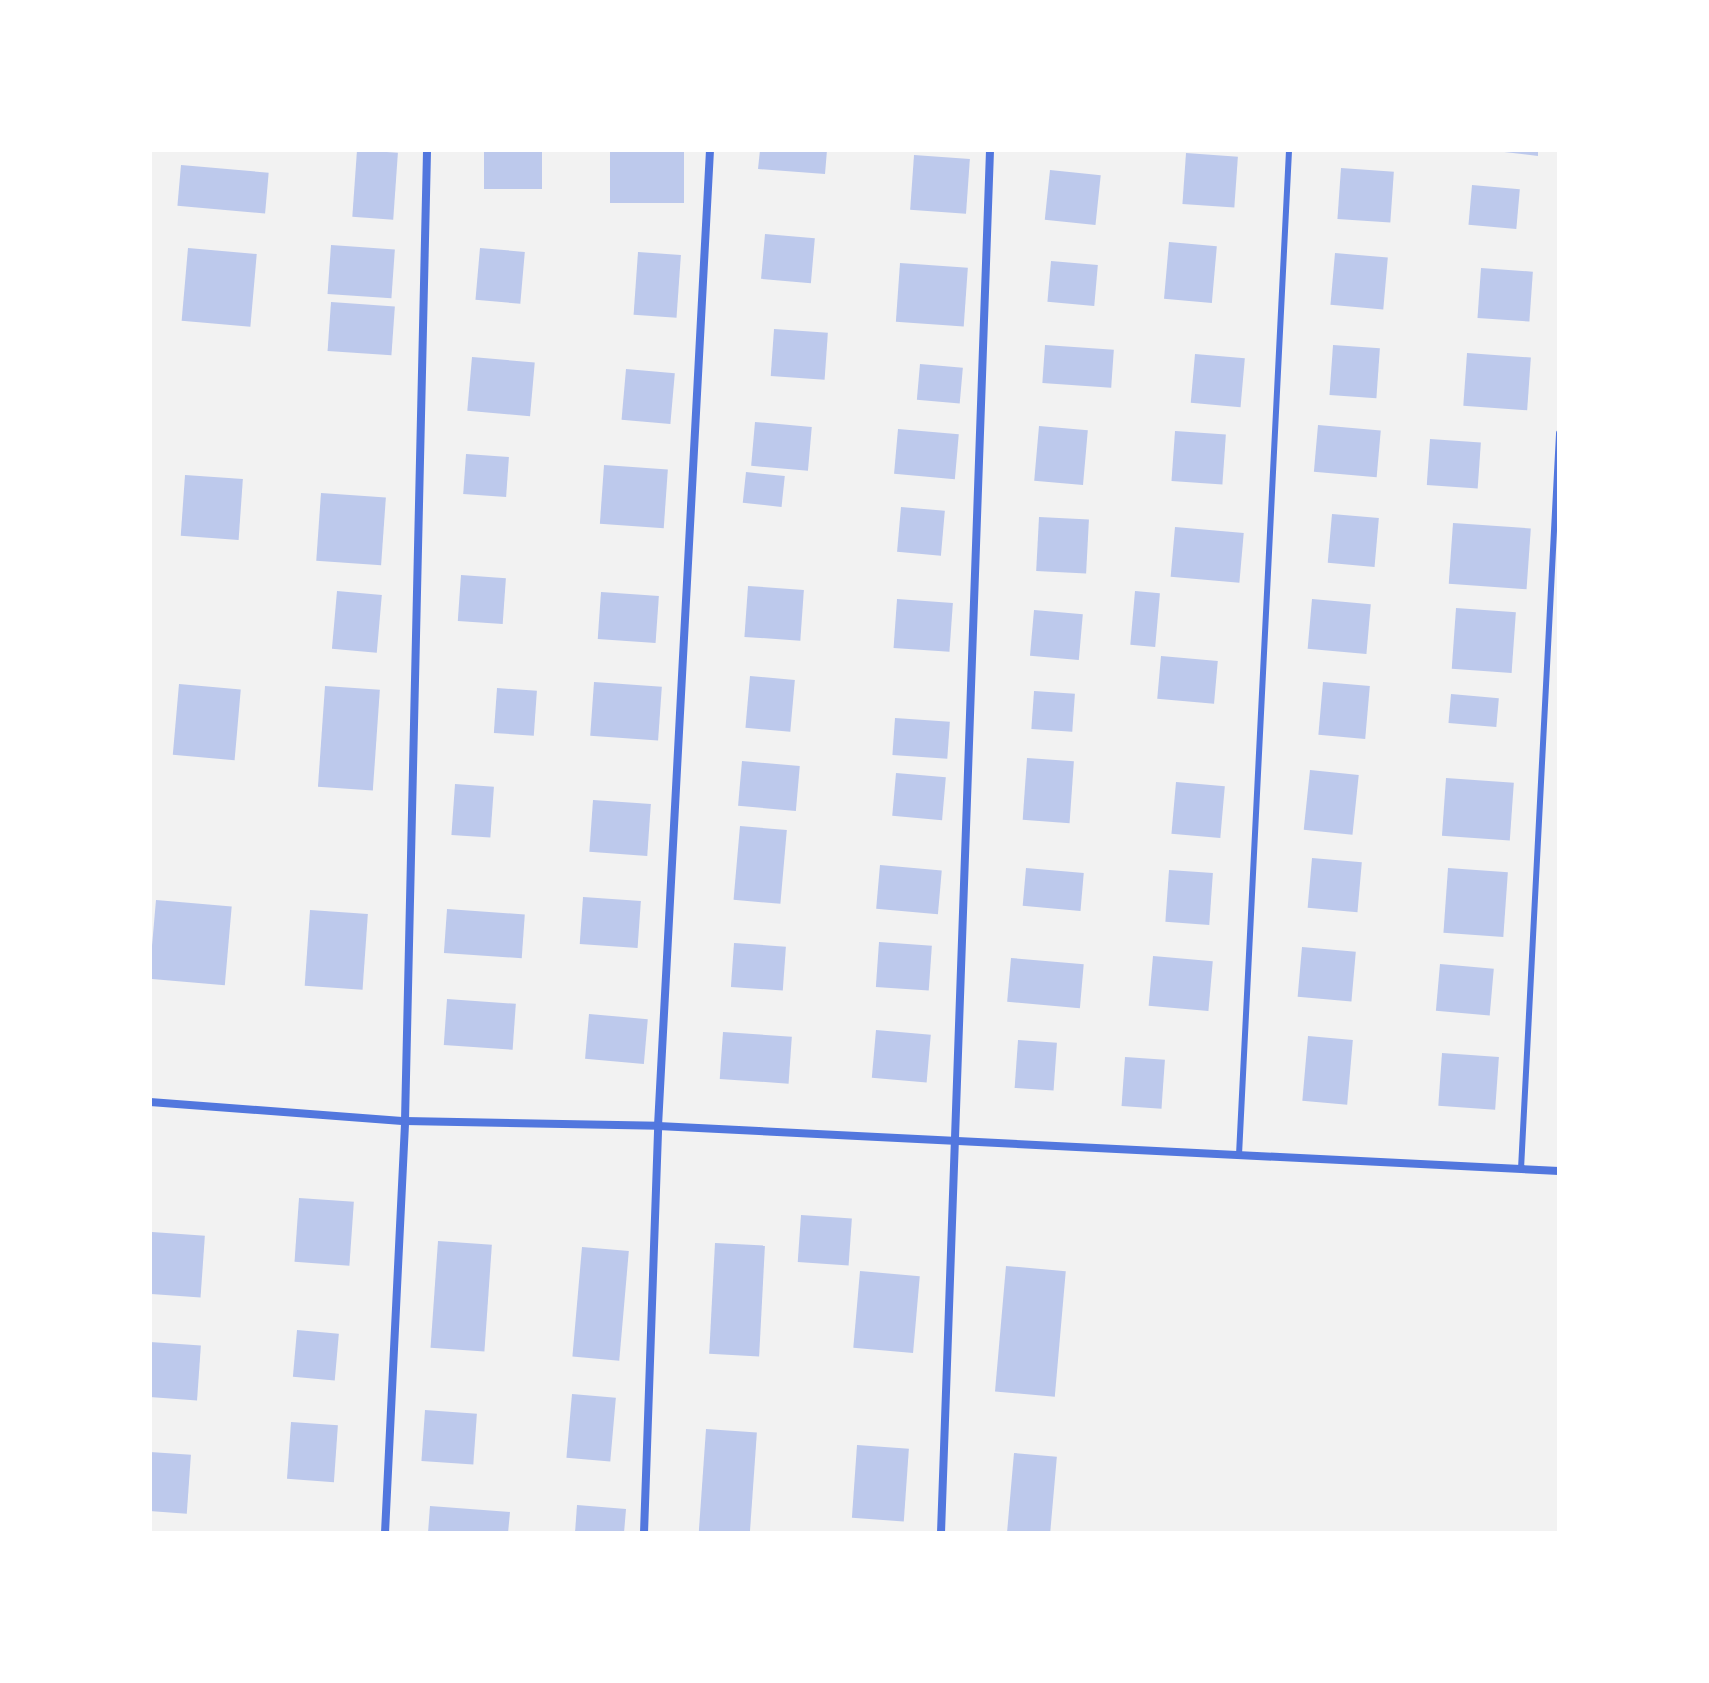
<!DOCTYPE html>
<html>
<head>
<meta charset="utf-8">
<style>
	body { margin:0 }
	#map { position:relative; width:1709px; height:1683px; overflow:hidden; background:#f2f2f2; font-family:Arial,sans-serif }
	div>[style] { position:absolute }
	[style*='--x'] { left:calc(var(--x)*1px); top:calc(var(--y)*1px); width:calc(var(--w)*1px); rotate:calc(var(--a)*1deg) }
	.building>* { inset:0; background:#bdc9ec; transform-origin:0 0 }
	.service>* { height:6px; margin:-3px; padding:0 3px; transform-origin:3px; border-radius:3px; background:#5277de }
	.minor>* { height:8px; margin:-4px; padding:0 4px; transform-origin:4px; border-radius:4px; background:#5277de }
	span { translate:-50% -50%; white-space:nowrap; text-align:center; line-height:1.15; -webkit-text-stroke:6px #fff; paint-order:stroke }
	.frame { position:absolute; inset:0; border:152px solid #fff; pointer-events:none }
</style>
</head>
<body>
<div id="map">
	<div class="building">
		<div style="left:357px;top:150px;width:41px;height:67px;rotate:4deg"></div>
		<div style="left:484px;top:150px;width:58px;height:39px"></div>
		<div style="left:610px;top:150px;width:74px;height:53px"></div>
		<div style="clip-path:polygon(760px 150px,827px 150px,825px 174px,758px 169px)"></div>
		<div style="clip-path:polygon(1487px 150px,1538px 150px,1538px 156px)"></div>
		<div style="left:1186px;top:153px;width:52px;height:51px;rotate:4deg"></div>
		<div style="left:914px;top:155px;width:56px;height:55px;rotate:4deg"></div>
		<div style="left:181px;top:165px;width:88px;height:41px;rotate:5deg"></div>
		<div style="left:1341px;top:168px;width:53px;height:51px;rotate:4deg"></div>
		<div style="left:1050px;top:170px;width:51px;height:50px;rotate:6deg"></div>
		<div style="left:1472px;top:185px;width:48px;height:40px;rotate:5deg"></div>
		<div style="left:765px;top:234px;width:50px;height:45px;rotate:5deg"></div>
		<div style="left:1169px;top:242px;width:48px;height:57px;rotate:5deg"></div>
		<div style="left:331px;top:245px;width:64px;height:49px;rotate:4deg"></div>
		<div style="left:188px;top:248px;width:69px;height:73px;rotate:5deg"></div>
		<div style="left:480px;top:248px;width:45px;height:52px;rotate:5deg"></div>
		<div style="left:638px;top:252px;width:43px;height:63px;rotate:4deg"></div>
		<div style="left:1335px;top:253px;width:53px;height:52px;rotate:5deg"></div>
		<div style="left:1051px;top:261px;width:47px;height:41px;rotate:5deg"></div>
		<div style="left:900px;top:263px;width:68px;height:59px;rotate:4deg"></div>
		<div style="left:1481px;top:268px;width:52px;height:50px;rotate:4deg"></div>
		<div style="left:331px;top:302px;width:64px;height:49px;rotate:4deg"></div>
		<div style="left:774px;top:329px;width:54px;height:47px;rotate:4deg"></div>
		<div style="left:1045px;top:345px;width:69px;height:38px;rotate:4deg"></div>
		<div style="left:1333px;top:345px;width:47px;height:50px;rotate:4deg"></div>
		<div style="left:1467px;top:353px;width:64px;height:53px;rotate:4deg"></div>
		<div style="left:1195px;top:354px;width:50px;height:49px;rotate:5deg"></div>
		<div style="left:472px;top:357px;width:63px;height:54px;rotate:5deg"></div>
		<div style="left:920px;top:364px;width:43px;height:36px;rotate:5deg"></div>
		<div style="left:626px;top:369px;width:49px;height:51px;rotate:5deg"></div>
		<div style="left:755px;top:422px;width:57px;height:44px;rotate:5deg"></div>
		<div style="left:1318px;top:425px;width:63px;height:47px;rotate:5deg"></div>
		<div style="left:1039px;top:426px;width:49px;height:55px;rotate:5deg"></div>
		<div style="left:898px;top:429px;width:61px;height:45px;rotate:5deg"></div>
		<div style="left:1175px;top:431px;width:51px;height:50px;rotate:4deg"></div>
		<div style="left:1430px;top:439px;width:51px;height:46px;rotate:4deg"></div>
		<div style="left:466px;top:454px;width:43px;height:40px;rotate:4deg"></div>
		<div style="left:604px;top:465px;width:64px;height:59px;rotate:4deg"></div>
		<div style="left:746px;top:472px;width:39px;height:31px;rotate:6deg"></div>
		<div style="left:185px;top:475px;width:58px;height:61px;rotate:4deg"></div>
		<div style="left:321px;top:493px;width:65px;height:68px;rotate:4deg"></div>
		<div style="left:901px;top:507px;width:44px;height:45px;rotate:5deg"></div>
		<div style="left:1332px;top:514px;width:47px;height:49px;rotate:5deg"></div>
		<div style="left:1039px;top:517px;width:50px;height:54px;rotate:3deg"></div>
		<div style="left:1453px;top:523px;width:78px;height:61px;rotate:4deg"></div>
		<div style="left:1175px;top:527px;width:69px;height:50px;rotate:5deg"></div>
		<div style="left:461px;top:575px;width:45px;height:46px;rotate:4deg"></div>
		<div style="left:748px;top:586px;width:56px;height:51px;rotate:4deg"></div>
		<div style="left:337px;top:591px;width:45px;height:58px;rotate:5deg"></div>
		<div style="left:1135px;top:591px;width:25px;height:54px;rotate:5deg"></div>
		<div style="left:601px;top:592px;width:58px;height:47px;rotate:4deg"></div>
		<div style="left:897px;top:599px;width:56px;height:49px;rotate:4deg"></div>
		<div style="left:1312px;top:599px;width:59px;height:50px;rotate:5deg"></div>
		<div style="left:1456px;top:608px;width:60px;height:61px;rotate:4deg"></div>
		<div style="left:1034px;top:610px;width:49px;height:46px;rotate:5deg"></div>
		<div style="left:1161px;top:656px;width:57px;height:43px;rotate:5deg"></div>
		<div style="left:750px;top:676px;width:45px;height:52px;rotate:5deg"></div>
		<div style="left:594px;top:682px;width:68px;height:54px;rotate:4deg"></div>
		<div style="left:1323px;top:682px;width:47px;height:53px;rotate:5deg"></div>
		<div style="left:179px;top:684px;width:62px;height:71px;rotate:5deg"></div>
		<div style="left:325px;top:686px;width:55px;height:101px;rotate:4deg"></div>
		<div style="left:497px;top:688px;width:40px;height:45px;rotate:4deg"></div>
		<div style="left:1034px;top:691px;width:41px;height:38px;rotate:4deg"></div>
		<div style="left:1451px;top:694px;width:48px;height:29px;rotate:5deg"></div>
		<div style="left:895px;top:718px;width:55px;height:37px;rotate:4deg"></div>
		<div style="left:1027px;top:758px;width:47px;height:62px;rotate:4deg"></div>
		<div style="left:742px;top:761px;width:58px;height:45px;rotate:5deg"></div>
		<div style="left:1310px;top:770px;width:49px;height:60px;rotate:6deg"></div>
		<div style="left:896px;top:773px;width:50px;height:43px;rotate:5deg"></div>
		<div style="left:1446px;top:778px;width:68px;height:58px;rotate:4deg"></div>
		<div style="left:1176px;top:782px;width:49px;height:52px;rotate:5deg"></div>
		<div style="left:455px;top:784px;width:39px;height:51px;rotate:4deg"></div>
		<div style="left:593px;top:800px;width:58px;height:52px;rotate:4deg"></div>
		<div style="left:740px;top:826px;width:47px;height:74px;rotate:5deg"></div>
		<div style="left:1312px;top:858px;width:50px;height:50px;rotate:5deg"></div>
		<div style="left:880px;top:865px;width:62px;height:44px;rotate:5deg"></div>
		<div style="left:1026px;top:868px;width:58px;height:38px;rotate:5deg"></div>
		<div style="left:1448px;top:868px;width:60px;height:65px;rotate:4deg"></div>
		<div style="left:1169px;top:870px;width:44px;height:52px;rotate:4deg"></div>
		<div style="left:583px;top:897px;width:58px;height:47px;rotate:4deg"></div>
		<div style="left:156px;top:900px;width:76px;height:79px;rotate:5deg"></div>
		<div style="left:447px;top:909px;width:78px;height:44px;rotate:4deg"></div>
		<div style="left:310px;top:910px;width:58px;height:76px;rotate:4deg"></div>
		<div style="left:879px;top:942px;width:53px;height:45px;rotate:4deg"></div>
		<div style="left:734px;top:943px;width:52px;height:44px;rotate:4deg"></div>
		<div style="left:1302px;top:947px;width:54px;height:50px;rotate:5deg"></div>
		<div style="left:1153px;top:956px;width:60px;height:50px;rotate:5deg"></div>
		<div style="left:1011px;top:958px;width:73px;height:44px;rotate:5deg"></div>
		<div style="left:1440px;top:964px;width:54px;height:47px;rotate:5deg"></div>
		<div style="left:447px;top:999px;width:69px;height:46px;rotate:4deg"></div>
		<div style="left:589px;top:1014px;width:59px;height:45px;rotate:5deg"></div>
		<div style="left:876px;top:1030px;width:55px;height:48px;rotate:5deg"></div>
		<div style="left:723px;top:1032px;width:69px;height:47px;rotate:4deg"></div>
		<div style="left:1308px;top:1036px;width:45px;height:65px;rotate:5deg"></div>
		<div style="left:1018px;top:1040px;width:39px;height:48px;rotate:4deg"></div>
		<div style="left:1442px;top:1053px;width:57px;height:53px;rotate:4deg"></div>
		<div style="left:1125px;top:1057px;width:40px;height:49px;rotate:4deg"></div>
		<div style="left:299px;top:1198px;width:55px;height:64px;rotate:4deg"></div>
		<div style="left:801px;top:1215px;width:51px;height:47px;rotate:4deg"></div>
		<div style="left:152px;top:1232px;width:53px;height:62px;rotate:4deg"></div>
		<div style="left:438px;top:1241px;width:54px;height:107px;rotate:4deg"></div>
		<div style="left:715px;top:1243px;width:50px;height:111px;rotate:3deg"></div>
		<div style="left:582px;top:1247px;width:47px;height:110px;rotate:5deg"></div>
		<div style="left:1006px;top:1266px;width:60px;height:126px;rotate:5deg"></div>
		<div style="left:860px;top:1271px;width:60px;height:77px;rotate:5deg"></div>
		<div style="left:297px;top:1330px;width:42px;height:47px;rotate:5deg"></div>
		<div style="left:150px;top:1342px;width:51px;height:55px;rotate:4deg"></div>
		<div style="left:572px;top:1394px;width:44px;height:64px;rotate:5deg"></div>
		<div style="left:425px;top:1410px;width:52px;height:51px;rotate:4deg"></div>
		<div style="left:291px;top:1422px;width:47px;height:57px;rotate:4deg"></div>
		<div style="left:706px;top:1429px;width:51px;height:104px;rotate:4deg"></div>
		<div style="left:857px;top:1445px;width:52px;height:73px;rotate:4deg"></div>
		<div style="left:150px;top:1452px;width:41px;height:59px;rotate:4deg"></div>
		<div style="left:1014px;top:1453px;width:43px;height:80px;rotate:5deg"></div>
		<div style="clip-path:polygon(577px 1505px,626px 1509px,624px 1533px,575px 1533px)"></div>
		<div style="clip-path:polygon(430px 1506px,510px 1512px,508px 1533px,428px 1533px)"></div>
	</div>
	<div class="service">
		<div style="--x:1239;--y:1155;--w:1006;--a:-87.15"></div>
		<div style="--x:1521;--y:1169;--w:737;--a:-87.04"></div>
	</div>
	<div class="minor">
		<div style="--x:150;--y:1102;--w:256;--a:4.3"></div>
		<div style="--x:405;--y:1121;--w:253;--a:1.1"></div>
		<div style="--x:658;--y:1126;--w:902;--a:2.86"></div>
		<div style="--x:385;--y:1533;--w:412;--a:-87.2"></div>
		<div style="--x:405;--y:1121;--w:971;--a:-88.7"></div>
		<div style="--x:644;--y:1533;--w:407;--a:-88"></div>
		<div style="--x:658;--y:1126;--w:977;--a:-86.95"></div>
		<div style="--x:941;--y:1533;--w:1384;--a:-87.97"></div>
	</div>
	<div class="frame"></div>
</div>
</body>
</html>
